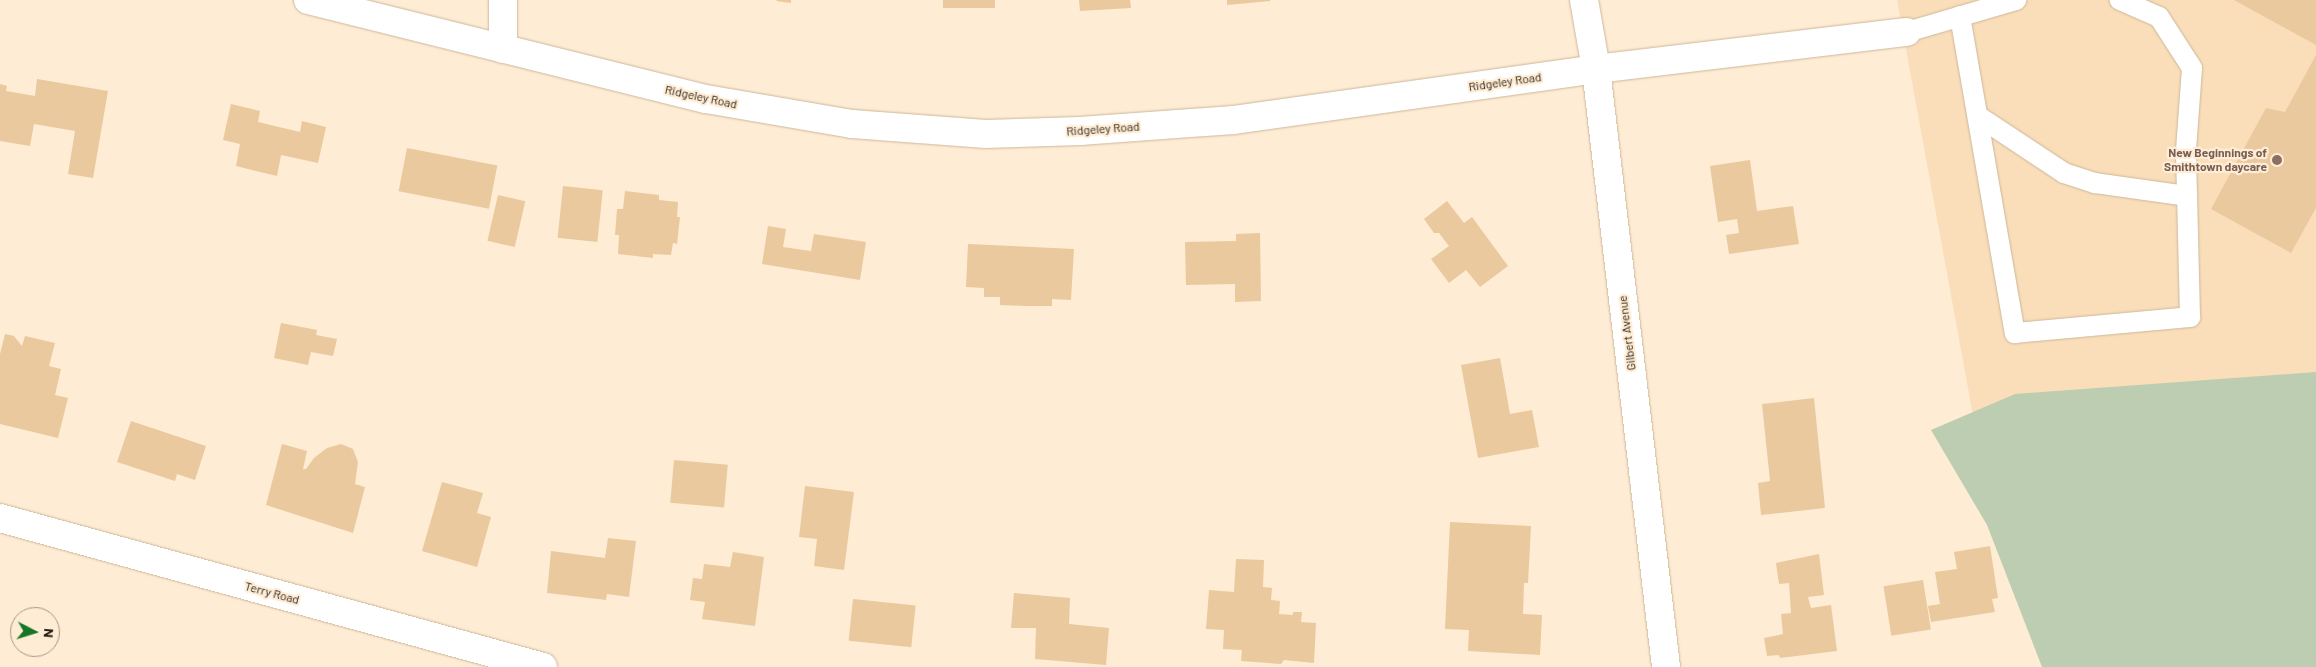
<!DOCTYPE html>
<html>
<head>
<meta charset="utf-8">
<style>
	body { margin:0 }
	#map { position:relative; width:2316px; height:667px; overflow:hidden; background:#feecd4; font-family:Barlow,sans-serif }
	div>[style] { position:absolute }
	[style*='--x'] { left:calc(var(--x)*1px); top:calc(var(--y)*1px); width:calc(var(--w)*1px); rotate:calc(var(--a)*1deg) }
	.built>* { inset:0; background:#fadeba }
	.green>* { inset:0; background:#bccdb1 }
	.building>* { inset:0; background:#eac99e; transform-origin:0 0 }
	.roads { filter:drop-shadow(0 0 1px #cdb79a) drop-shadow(0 0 1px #cdb79a) }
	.service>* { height:20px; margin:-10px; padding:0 10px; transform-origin:10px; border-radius:10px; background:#fff }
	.minor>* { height:28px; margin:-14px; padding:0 14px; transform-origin:14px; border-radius:14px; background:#fff }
	.tertiary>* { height:28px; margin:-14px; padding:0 14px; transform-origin:14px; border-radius:14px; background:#fff }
	.dots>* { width:14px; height:14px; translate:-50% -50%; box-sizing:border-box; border:2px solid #feecd4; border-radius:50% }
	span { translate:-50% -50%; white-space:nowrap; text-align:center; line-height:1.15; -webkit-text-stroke:4.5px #feecd4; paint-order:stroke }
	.street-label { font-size:12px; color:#221a0f }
	.education-label { font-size:12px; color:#785e54; font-weight:700 }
	.right { translate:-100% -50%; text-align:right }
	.north { position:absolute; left:10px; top:607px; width:50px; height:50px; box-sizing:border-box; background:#feecd4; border:1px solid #a69885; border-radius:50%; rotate:95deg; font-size:14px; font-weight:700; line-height:20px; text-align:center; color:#221a0f }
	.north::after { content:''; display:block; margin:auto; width:18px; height:22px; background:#167626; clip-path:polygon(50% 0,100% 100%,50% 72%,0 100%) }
</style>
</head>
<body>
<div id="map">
	<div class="built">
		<div style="clip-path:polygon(1897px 0,2316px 0,2316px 415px,1976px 432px)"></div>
	</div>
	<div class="green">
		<div style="clip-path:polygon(2316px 372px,2316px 667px,2042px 667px,1987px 525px,1931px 430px,2015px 394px)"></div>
	</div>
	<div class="building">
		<div style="clip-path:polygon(777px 0,791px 0,791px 3px,776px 1px)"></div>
		<div style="left:943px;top:0;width:52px;height:8px"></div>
		<div style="clip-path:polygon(1079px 0,1130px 0,1131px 8px,1080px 11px)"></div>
		<div style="clip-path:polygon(1227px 0,1270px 0,1270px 1px,1227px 5px)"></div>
		<div style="clip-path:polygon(2234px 0,2316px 0,2316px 45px)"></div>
		<div style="clip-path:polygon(2316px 55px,2316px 208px,2291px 253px,2211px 209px,2266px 108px,2285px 112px)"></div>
		<div style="clip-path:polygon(37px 79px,108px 91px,93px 178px,68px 174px,75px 131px,34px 124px,30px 146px,0 141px,0 84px,7px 86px,6px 91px,35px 96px)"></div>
		<div style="clip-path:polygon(231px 104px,260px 111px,258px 122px,300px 132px,302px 121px,326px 127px,318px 163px,281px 155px,277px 176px,236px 166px,240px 144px,223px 140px)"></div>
		<div style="left:407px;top:148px;width:92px;height:44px;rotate:11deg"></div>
		<div style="clip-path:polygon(1750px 160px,1757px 211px,1793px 206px,1799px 244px,1729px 254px,1726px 235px,1739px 233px,1737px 219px,1718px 222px,1710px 166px)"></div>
		<div style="left:563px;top:186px;width:40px;height:52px;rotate:6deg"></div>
		<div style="clip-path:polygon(625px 191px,659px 195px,659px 200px,678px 202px,677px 217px,680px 217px,677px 244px,673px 243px,671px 255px,653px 254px,653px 258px,618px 254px,619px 235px,615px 235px,617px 209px,623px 209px)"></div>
		<div style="left:498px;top:195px;width:28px;height:47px;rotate:13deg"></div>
		<div style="clip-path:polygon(1447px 201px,1464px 223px,1472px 217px,1508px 266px,1480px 287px,1466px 270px,1449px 283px,1431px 259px,1449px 246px,1439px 233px,1434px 233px,1424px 219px)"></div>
		<div style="clip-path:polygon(768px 226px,786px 229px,783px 247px,811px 251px,814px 234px,866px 242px,860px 280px,762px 264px)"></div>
		<div style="clip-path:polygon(1260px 233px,1261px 301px,1235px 302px,1235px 284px,1186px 285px,1185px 242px,1236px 241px,1236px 234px)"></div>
		<div style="clip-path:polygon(968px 244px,1074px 249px,1071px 300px,1052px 299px,1052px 306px,1026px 306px,1000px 305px,1000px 297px,984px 297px,984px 288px,966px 287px)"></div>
		<div style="clip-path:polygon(281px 323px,317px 330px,316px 335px,337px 339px,333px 356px,311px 352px,308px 365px,274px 358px)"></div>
		<div style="clip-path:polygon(5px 334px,14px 336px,22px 346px,25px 336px,55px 343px,49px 366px,61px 369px,55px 395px,68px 398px,58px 438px,0 424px,0 354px)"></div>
		<div style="clip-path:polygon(1500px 358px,1510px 414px,1532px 410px,1539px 447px,1478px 458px,1461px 365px)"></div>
		<div style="clip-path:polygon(1814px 398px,1825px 508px,1761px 515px,1758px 483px,1770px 481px,1762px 404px)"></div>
		<div style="clip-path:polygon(131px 421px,206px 446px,195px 480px,177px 474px,175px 481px,117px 462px)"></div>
		<div style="clip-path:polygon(282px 444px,307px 451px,303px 469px,306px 469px,314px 458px,327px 448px,341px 444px,353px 449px,358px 462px,355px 484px,365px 487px,353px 533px,266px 505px)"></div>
		<div style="left:674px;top:460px;width:54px;height:43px;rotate:5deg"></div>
		<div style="clip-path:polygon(442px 482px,483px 493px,477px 513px,491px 517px,477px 567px,422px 551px)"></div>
		<div style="clip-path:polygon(805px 486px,854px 492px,844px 570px,814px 566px,817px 539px,799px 537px)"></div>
		<div style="clip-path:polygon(1450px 522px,1531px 526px,1528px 583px,1524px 583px,1523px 614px,1542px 615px,1540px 655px,1468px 651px,1469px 630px,1445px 629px)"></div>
		<div style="clip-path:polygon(608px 538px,636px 541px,629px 597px,607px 594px,606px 600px,547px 593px,551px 551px,605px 558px)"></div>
		<div style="clip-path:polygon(1990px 546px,1998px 598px,1992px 599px,1995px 612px,1931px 622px,1928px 606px,1940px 604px,1935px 572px,1957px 569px,1954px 552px)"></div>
		<div style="clip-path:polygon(733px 552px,764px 557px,755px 626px,702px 619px,705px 602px,690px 600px,693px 578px,702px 579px,704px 564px,730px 567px)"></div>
		<div style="clip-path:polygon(1819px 554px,1824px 595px,1808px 597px,1811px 608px,1831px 605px,1837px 651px,1780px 658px,1779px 655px,1767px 656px,1764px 638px,1783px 634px,1781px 614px,1791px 613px,1789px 583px,1779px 584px,1776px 563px)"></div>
		<div style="clip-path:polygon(1236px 559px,1264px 560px,1263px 587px,1272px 588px,1271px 600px,1280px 601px,1279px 614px,1293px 615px,1293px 612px,1302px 612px,1301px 622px,1316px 623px,1314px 663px,1284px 660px,1281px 664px,1241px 661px,1242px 650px,1223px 649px,1224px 630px,1206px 629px,1209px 590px,1234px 592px)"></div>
		<div style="left:1923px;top:580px;width:50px;height:40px;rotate:81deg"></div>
		<div style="clip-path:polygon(1014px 593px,1070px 598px,1069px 624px,1109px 628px,1106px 665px,1035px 659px,1036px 628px,1011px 628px)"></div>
		<div style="left:853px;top:599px;width:63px;height:42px;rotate:6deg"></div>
	</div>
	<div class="roads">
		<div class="service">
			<div style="--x:1960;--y:16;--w:322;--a:80.2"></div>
			<div style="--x:2015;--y:333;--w:176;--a:-5.2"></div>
			<div style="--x:2190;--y:317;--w:167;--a:-91.4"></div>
			<div style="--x:2186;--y:150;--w:82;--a:-85.8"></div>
			<div style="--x:2192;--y:68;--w:61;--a:-122.9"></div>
			<div style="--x:2159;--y:17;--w:43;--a:-156.4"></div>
			<div style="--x:1907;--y:32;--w:114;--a:-16.4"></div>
			<div style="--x:1978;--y:116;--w:103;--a:33.5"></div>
			<div style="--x:2064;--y:173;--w:33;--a:18"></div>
			<div style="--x:2095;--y:183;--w:93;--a:8"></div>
		</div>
		<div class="minor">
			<div style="--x:308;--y:0;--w:410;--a:14"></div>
			<div style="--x:706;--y:99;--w:148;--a:9.7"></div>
			<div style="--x:852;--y:124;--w:134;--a:4.3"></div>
			<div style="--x:986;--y:134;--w:94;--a:-1.8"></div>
			<div style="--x:1080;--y:131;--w:154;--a:-4.1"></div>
			<div style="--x:1234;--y:120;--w:366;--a:-8"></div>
			<div style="--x:1596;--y:69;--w:313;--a:-6.8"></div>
			<div style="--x:1584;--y:0;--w:70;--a:80.1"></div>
			<div style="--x:1596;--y:69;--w:602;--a:83.32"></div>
			<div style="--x:503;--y:49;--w:49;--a:-90"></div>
		</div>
		<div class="tertiary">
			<div style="--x:0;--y:518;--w:563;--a:15.34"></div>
		</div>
	</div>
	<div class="dots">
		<div style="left:2277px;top:160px;background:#8d6e63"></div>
	</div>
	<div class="street-label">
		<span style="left:1505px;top:82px;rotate:-8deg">Ridgeley Road</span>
		<span style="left:701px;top:97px;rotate:12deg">Ridgeley Road</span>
		<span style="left:1103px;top:129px;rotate:-4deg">Ridgeley Road</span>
		<span style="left:1627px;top:333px;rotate:-97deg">Gilbert Avenue</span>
		<span style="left:272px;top:593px;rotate:15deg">Terry Road</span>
	</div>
	<div class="education-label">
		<span class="right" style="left:2267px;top:160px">New Beginnings of<br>Smithtown daycare</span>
	</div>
	<div class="north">N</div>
</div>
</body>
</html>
